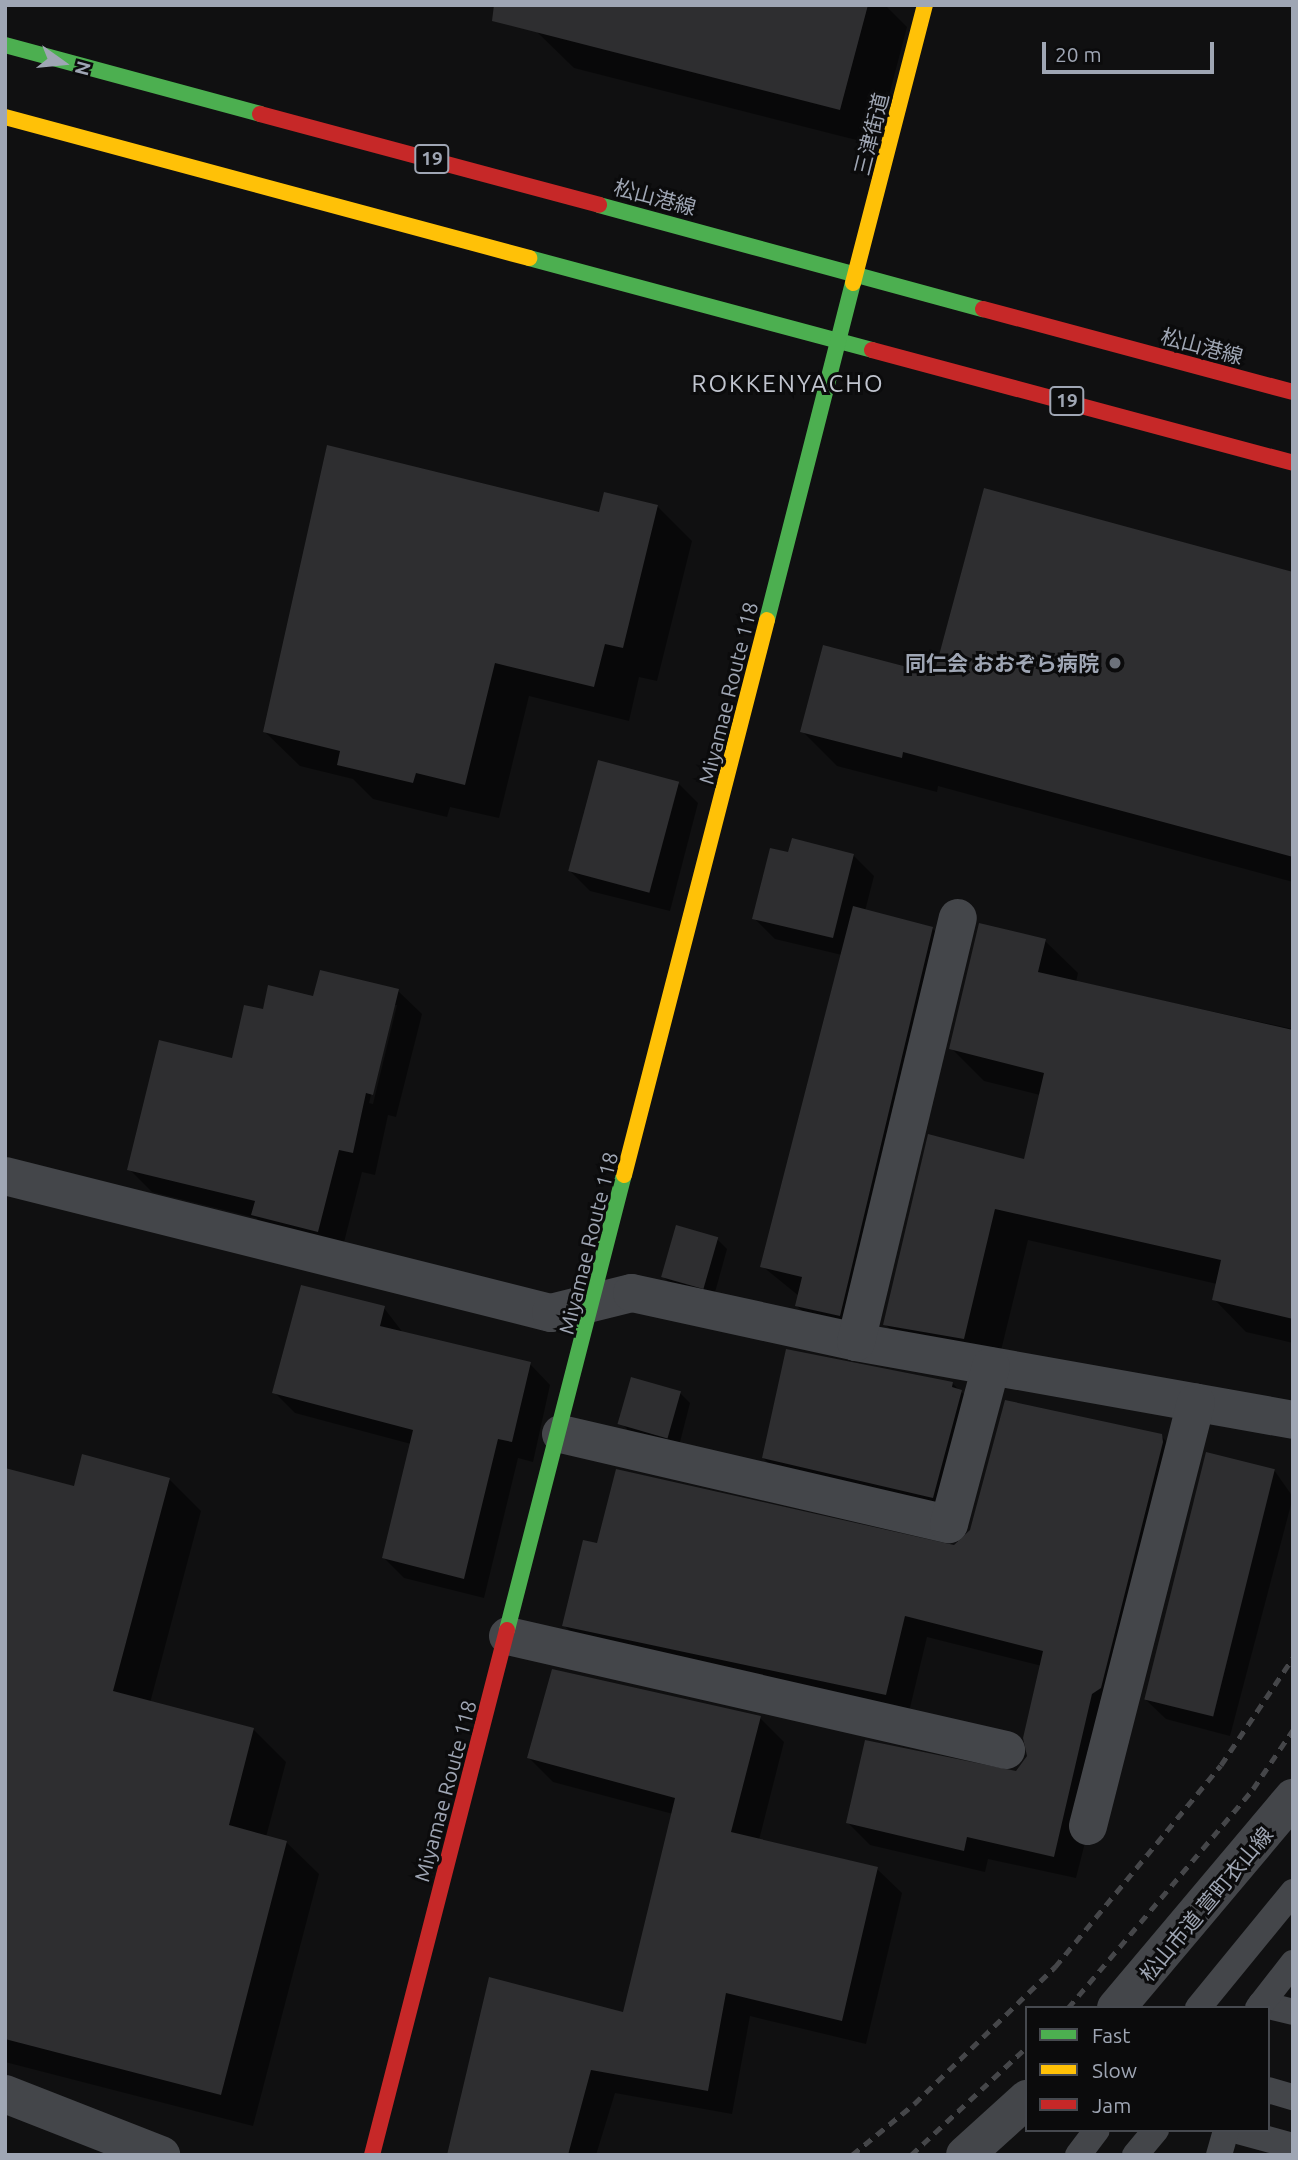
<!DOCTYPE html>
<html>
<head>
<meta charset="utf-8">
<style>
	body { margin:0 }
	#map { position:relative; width:1298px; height:2160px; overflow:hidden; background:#101011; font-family:Ubuntu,"Noto Sans JP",sans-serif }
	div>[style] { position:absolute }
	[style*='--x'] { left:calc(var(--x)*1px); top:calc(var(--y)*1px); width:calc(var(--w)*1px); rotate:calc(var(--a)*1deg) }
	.shadow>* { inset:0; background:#0007 }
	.building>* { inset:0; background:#2e2e30; transform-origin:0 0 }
	.lane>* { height:26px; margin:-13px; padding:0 13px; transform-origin:13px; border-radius:13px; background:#44464a }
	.street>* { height:38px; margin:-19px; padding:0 19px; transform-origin:19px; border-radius:19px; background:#44464a }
	.fast>* { height:16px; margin:-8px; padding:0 8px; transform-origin:8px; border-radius:8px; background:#4caf50 }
	.slow>* { height:16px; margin:-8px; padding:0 8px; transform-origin:8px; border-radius:8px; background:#ffc107 }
	.jam>* { height:16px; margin:-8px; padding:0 8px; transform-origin:8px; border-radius:8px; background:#c62828 }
	.rail>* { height:5px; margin-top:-2.5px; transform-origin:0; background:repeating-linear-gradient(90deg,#454649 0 9px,transparent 0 16px) }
	.dots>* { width:19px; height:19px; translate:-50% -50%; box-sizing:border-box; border:4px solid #0b0b0c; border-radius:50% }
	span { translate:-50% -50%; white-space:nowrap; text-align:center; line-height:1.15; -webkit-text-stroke:6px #0b0b0c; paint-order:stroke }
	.shield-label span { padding:2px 5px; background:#0b0b0c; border:2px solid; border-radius:5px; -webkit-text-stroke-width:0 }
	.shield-label { font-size:19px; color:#9fa6b4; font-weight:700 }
	.street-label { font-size:21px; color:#9fa6b4 }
	.poi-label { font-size:21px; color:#9fa6b4; font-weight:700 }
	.right { translate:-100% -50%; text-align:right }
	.quarter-label { font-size:24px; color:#c1c5cf; letter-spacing:2px }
	.frame { position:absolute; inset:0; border:7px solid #9fa6b4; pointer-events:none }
	.legend { position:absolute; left:1025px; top:2006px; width:245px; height:126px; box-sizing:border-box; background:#0b0b0c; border:2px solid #46494f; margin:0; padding:9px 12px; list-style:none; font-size:21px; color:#9fa6b4 }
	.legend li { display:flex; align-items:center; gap:14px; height:35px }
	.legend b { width:35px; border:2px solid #46494f }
	.north { position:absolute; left:28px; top:28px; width:70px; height:70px; -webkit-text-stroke:5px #0b0b0c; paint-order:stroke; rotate:105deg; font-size:19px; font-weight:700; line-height:28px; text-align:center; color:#9fa6b4 }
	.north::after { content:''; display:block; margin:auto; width:24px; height:32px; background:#9fa6b4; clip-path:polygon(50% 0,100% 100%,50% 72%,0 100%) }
	.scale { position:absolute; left:1042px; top:42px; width:172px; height:32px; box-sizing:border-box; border:4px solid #9fa6b4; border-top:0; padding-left:9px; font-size:21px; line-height:24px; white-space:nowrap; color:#9fa6b4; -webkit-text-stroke:5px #0b0b0c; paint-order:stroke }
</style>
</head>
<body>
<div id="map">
	<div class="shadow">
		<div style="clip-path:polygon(544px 5px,885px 5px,907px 27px,876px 145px,574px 68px,537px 32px)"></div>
		<div style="clip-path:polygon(657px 506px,692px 541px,657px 681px,639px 677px,629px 721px,529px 696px,499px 818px,450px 807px,447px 817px,373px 799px,353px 779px,300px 766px,265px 732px,600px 515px)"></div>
		<div style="clip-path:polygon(1293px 573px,1293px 882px,938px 786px,937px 792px,837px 766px,802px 731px,935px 676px)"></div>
		<div style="clip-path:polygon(678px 783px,698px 803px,670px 911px,590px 891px,570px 871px)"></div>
		<div style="clip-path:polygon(789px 854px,853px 855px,874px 876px,865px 911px,932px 928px,959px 955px,866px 1342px,824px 1332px,797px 1306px,799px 1296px,762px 1266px,842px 955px,775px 939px,754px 918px)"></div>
		<div style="clip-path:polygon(1045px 941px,1078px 973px,1076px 982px,1293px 1029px,1293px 1343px,1246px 1332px,1214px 1299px,1217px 1284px,1028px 1240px,996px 1371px,917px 1357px,885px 1324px,1025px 1161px,1040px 1095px,984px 1081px,951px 1048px)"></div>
		<div style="clip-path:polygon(evenodd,398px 991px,422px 1014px,396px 1117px,388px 1115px,375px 1175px,362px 1172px,341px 1254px,276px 1238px,256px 1218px,152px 1192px,129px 1169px,233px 1060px,264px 1011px,314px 999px,398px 991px,394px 1005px,397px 1005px,373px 1104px,369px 1103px,394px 1005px)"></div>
		<div style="clip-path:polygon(717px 1239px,727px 1249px,714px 1296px,673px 1287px,663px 1276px)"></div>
		<div style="clip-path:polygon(384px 1308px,404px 1334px,530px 1364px,550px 1385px,533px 1462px,518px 1458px,484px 1598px,404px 1578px,384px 1558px,411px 1444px,295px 1413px,274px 1392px)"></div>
		<div style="clip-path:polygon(952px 1383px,982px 1412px,954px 1517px,784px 1478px,763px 1458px)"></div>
		<div style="clip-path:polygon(680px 1393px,690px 1403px,679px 1446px,631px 1433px,621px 1423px)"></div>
		<div style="clip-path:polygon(1161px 1436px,1183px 1458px,1076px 1878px,988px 1859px,985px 1872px,870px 1845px,848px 1823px,1016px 1773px,1029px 1756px,1042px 1666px,927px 1637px,908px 1716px,586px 1648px,564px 1625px,598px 1545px,955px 1547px)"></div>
		<div style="clip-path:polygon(5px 1470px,75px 1488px,169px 1479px,201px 1511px,150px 1703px,254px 1730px,286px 1762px,266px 1837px,286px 1842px,319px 1874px,253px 2126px,5px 2062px)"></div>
		<div style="clip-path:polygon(1274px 1470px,1293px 1497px,1230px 1736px,1166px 1719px,1145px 1699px)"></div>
		<div style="clip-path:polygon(760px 1718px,784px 1742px,759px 1840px,877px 1869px,902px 1893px,866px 2044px,750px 2016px,732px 2114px,615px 2093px,596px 2155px,448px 2155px,624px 2014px,673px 1814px,553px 1782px,529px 1758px)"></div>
	</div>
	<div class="building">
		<div style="clip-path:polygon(494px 5px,868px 5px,840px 110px,492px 21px)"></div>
		<div style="clip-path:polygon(327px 445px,599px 512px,604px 492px,658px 505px,623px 648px,605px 644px,594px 687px,495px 663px,465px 785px,416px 773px,413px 783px,337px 765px,340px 751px,263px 732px)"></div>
		<div style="clip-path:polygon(984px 488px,1293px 572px,1293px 857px,903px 752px,902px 758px,800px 732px,823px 645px,934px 674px)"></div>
		<div style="left:598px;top:760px;width:84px;height:115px;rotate:15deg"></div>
		<div style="clip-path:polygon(792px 838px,854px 854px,833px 938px,752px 919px,770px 848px,788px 852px)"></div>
		<div style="clip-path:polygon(853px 906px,933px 927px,840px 1316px,795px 1306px,802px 1277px,760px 1267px)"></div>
		<div style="clip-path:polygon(979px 923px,1046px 939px,1038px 972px,1293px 1030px,1293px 1319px,1212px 1300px,1221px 1260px,995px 1209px,964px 1339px,883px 1325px,928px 1134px,1024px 1159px,1044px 1073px,949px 1049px)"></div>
		<div style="clip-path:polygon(320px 970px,399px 989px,373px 1095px,366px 1093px,353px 1153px,339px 1150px,318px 1232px,251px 1215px,255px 1201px,127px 1170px,159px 1040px,232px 1058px,244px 1005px,263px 1009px,268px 985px,313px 996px)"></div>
		<div style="left:676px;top:1225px;width:44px;height:54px;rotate:16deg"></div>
		<div style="clip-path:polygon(301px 1285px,385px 1306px,380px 1326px,531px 1362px,512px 1442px,498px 1439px,464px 1579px,382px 1558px,413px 1430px,272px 1393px)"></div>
		<div style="clip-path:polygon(786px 1349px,953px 1382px,952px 1387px,962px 1390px,933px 1498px,762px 1458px)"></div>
		<div style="left:631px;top:1377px;width:52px;height:49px;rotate:16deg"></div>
		<div style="clip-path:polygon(1005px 1400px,1162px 1434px,1163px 1442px,1101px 1688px,1092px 1694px,1054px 1857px,967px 1837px,964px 1851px,846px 1823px,865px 1740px,1016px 1771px,1027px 1756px,1023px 1738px,1043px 1651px,905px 1616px,886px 1695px,562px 1626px,583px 1540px,597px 1543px,616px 1469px,954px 1545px,970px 1530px)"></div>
		<div style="left:1206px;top:1452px;width:71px;height:255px;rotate:14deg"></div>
		<div style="clip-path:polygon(82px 1454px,170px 1478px,113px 1691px,254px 1728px,229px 1825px,287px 1841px,221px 2095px,5px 2039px,5px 1468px,74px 1486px)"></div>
		<div style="clip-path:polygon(552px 1669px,761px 1716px,731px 1832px,878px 1867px,842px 2021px,726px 1993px,708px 2091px,591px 2070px,568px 2155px,447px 2155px,489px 1977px,623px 2012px,675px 1798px,527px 1758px)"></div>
	</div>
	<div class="lane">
		<div style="--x:1261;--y:2004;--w:33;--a:14"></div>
		<div style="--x:1198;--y:2008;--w:150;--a:-50.7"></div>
		<div style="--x:1258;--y:2008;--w:57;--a:-52.1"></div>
		<div style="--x:1268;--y:2090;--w:26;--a:16"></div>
		<div style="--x:1234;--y:2130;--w:61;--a:15.2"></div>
		<div style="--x:1078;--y:2155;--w:31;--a:-53"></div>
		<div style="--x:1135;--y:2155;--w:33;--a:-50"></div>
		<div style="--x:1219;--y:2155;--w:26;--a:-74"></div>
	</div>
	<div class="street">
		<div style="--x:5;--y:1176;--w:563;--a:14.09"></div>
		<div style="--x:551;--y:1313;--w:83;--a:-13.9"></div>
		<div style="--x:632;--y:1293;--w:229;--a:12.3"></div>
		<div style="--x:856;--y:1342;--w:444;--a:10.1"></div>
		<div style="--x:856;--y:1342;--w:436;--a:-76.5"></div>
		<div style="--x:561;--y:1434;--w:398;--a:13.1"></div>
		<div style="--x:949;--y:1524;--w:163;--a:-75.1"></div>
		<div style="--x:508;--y:1636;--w:511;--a:12.89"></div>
		<div style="--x:1088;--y:1826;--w:437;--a:-75.7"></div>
		<div style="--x:1116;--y:2008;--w:275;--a:-49.9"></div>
		<div style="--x:5;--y:2094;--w:168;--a:21.4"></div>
		<div style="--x:965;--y:2155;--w:84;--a:-42.1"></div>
	</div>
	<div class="fast">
		<div style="--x:5;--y:45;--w:264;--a:15.1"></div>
		<div style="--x:599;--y:205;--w:398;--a:15.2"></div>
		<div style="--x:529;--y:258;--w:355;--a:15"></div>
		<div style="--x:767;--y:620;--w:348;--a:-75.7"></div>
		<div style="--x:507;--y:1630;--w:470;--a:-75.6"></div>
	</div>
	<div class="slow">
		<div style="--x:5;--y:117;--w:543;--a:15.06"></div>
		<div style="--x:853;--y:283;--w:287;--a:-75.5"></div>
		<div style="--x:624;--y:1175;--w:573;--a:-75.55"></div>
	</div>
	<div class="jam">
		<div style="--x:260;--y:114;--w:351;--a:15"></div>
		<div style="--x:983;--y:309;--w:321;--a:15"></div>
		<div style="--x:872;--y:350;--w:436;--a:15"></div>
		<div style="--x:372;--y:2155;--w:542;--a:-75.58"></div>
	</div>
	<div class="rail">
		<div style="--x:1068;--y:2008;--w:287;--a:-49.8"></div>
		<div style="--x:1253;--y:1789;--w:71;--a:-55.9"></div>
		<div style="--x:852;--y:2155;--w:80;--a:-39.4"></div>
		<div style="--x:914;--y:2104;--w:197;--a:-44.2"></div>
		<div style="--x:1055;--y:1967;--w:261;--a:-50.6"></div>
		<div style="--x:1221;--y:1765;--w:129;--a:-56.1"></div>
		<div style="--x:911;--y:2155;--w:158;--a:-43"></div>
	</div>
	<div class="dots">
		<div style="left:1115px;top:663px;background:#6d727b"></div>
	</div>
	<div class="shield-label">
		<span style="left:432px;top:159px">19</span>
		<span style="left:1067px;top:401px">19</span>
	</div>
	<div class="street-label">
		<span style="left:871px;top:134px;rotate:-76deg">三津街道</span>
		<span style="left:655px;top:197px;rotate:15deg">松山港線</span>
		<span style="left:1202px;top:346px;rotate:15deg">松山港線</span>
		<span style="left:728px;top:693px;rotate:-76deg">Miyamae Route 118</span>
		<span style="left:588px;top:1243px;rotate:-76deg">Miyamae Route 118</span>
		<span style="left:445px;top:1791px;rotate:-75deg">Miyamae Route 118</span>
		<span style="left:1206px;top:1904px;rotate:-50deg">松山市道 萱町衣山線</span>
	</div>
	<div class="poi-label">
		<span class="right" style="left:1099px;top:663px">同仁会 おおぞら病院</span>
	</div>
	<div class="quarter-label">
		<span style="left:788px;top:384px">ROKKENYACHO</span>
	</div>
	<div class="frame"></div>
	<ul class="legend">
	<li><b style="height:9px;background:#4caf50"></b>Fast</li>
	<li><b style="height:9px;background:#ffc107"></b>Slow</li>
	<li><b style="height:9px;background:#c62828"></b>Jam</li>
	</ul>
	<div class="north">N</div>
	<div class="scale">20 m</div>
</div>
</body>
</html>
